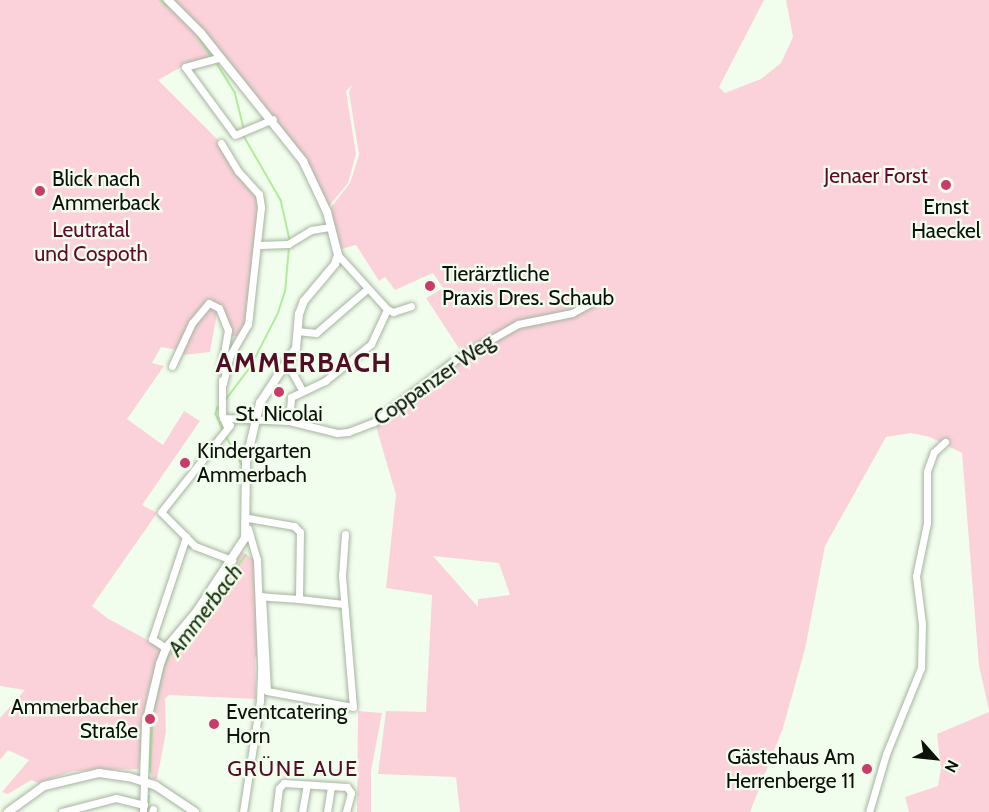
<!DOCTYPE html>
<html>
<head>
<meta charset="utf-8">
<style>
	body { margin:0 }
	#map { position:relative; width:989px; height:812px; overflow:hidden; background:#f2feed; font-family:Cabin,sans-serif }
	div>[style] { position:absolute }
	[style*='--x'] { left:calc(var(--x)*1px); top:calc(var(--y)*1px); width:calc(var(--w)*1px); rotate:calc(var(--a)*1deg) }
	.green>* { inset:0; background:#fcd2da }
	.stream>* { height:1.5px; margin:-0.75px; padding:0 0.75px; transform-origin:0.75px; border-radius:0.75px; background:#afed9a }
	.roads { filter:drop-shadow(0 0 2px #a5b4a0) drop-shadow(0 0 2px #a5b4a0) }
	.minor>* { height:7px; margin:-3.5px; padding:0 3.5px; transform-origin:3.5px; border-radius:3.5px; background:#fff }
	.major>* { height:8px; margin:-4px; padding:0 4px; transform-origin:4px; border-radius:4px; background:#fff }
	.dots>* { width:16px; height:16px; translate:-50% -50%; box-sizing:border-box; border:3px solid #f2feed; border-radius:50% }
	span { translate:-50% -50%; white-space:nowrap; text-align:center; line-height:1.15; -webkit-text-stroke:4.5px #f2feed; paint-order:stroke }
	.park-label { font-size:21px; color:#64072d }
	.poi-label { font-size:21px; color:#0c110a }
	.left { translate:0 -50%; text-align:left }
	.right { translate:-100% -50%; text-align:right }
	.street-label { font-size:21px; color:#0c110a }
	.water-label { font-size:22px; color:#1a3111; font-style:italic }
	.neighbourhood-label { font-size:22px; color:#520e27; letter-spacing:1.5px }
	.district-label { font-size:27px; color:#520e27; font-weight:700; letter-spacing:1.5px }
	.north { position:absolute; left:905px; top:728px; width:60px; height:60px; -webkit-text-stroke:4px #f2feed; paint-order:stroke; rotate:117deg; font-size:16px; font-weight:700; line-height:24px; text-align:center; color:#0c110a }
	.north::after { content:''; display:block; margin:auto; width:21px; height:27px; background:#0c110a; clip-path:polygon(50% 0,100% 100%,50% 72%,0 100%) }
</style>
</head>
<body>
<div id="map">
	<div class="green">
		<div style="clip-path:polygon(0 0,166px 0,200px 34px,214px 56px,183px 66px,158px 80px,221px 143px,259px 196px,247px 324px,237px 336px,229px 336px,218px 307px,210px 352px,183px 355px,193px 316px,178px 350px,161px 347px,152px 363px,164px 366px,127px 419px,163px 445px,184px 411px,200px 421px,142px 505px,157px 513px,92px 606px,107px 618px,162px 648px,147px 696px,139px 769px,73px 771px,39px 783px,31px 780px,8px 794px,2px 792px,29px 760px,8px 750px,0 760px,0 718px,25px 690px,0 686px)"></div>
		<div style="clip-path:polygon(evenodd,172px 0,764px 0,719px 87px,725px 93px,761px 79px,781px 63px,793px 37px,786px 0,989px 0,989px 710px,979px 666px,962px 453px,930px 437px,911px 433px,886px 437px,825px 546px,805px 649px,783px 728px,750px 812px,460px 812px,456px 777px,378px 774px,386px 711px,426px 712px,432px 595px,386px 588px,396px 495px,375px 423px,464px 356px,426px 298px,443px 288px,433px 273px,395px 290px,385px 277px,379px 281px,356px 245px,341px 249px,329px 210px,350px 183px,359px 155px,349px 92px,352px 85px,346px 91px,356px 154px,348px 183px,328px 207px,305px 161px,172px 0,433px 556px,499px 563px,510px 595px,478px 599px,478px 607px,433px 556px)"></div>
		<div style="clip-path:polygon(242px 552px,255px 560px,258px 657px,255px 657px,256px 699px,169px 695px,165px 699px,166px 732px,157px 779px,153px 779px,148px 766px,149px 731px,154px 697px,168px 648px)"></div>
		<div style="clip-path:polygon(358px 711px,382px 713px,371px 771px,371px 812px,357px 812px)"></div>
		<div style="clip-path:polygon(989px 712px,989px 812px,909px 812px,905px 797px,938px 786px,941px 768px,937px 734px)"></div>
	</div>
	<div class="stream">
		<div style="--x:160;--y:0;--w:10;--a:37"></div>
		<div style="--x:199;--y:37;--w:22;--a:58"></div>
		<div style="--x:216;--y:62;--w:36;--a:58"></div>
		<div style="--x:235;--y:92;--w:37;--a:76"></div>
		<div style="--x:244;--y:136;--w:74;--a:60"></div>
		<div style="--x:281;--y:200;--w:41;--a:77.3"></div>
		<div style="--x:224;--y:402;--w:45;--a:-53.1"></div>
		<div style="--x:251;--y:366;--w:59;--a:-63"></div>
		<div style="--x:278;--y:313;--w:22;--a:-72"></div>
		<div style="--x:285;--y:292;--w:45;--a:-84.9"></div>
		<div style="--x:218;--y:407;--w:7;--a:106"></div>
		<div style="--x:216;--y:414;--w:17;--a:66"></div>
		<div style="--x:225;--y:434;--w:35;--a:61"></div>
		<div style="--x:150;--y:772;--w:61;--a:-87.2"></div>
		<div style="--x:153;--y:711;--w:50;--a:-76.2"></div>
		<div style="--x:165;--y:662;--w:134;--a:-52.9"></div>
		<div style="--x:147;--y:812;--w:16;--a:-83"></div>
	</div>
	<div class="roads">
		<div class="minor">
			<div style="--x:218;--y:58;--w:34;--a:165"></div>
			<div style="--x:185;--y:67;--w:84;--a:53.7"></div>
			<div style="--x:235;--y:135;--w:41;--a:-22.8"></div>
			<div style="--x:221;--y:143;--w:33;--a:59"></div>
			<div style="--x:238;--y:171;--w:31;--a:48"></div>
			<div style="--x:259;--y:194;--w:13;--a:81"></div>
			<div style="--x:261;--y:207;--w:118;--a:96.3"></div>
			<div style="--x:248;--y:324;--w:36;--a:120"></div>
			<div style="--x:230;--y:355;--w:30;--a:104"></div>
			<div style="--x:260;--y:245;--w:28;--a:-2"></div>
			<div style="--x:288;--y:244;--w:27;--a:-31"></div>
			<div style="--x:311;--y:230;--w:20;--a:-9"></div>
			<div style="--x:338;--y:255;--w:73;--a:47.8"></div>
			<div style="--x:387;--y:309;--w:7;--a:27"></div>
			<div style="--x:393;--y:312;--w:19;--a:-18"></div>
			<div style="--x:297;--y:331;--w:19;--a:6"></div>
			<div style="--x:316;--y:333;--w:66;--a:-40.7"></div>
			<div style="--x:287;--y:363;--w:31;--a:61"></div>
			<div style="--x:172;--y:366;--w:47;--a:-65.1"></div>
			<div style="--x:192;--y:323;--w:26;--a:-50"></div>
			<div style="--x:209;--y:303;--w:11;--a:27"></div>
			<div style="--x:219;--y:308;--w:24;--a:68"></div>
			<div style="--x:228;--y:330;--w:40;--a:100"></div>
			<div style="--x:222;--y:380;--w:34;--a:90"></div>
			<div style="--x:222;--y:414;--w:14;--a:69"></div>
			<div style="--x:223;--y:418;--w:66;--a:2.6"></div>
			<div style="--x:289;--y:421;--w:49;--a:14"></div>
			<div style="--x:337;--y:433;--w:11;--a:-5"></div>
			<div style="--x:348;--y:432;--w:28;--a:-21"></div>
			<div style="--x:374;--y:422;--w:102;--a:-37.4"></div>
			<div style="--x:455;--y:360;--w:73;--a:-29.7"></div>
			<div style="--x:518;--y:324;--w:55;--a:-11.5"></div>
			<div style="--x:572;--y:313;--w:23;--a:-29"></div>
			<div style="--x:289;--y:421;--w:24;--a:-85"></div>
			<div style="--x:291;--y:397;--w:38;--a:-25"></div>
			<div style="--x:325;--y:381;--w:59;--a:-38.8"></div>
			<div style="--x:371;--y:344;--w:38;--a:-65"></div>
			<div style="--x:230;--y:425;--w:111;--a:128.4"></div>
			<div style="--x:161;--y:512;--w:48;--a:45"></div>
			<div style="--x:195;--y:546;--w:40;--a:21"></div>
			<div style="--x:248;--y:518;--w:47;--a:9.9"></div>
			<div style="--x:294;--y:526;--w:8;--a:45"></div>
			<div style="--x:300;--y:532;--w:67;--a:90.9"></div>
			<div style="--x:299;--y:599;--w:39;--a:-176"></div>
			<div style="--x:262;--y:596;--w:95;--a:87"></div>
			<div style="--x:267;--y:691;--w:87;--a:10.5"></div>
			<div style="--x:353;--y:707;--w:131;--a:-94.8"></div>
			<div style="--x:342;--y:576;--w:42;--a:-85.9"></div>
			<div style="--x:299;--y:599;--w:45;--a:6.3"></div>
			<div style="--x:166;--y:648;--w:17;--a:-147"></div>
			<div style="--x:152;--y:639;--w:108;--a:-71.6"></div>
			<div style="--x:62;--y:812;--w:56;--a:-14.5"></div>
			<div style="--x:116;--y:798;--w:29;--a:14"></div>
			<div style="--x:143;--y:812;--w:31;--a:-88"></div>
			<div style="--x:152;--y:812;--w:3;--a:-72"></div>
			<div style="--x:243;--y:812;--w:112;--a:-81.3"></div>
			<div style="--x:260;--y:701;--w:37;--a:-88"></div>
			<div style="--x:261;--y:664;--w:104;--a:-92.2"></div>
			<div style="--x:257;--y:560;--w:33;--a:-106"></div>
			<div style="--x:276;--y:812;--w:24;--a:-83"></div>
			<div style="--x:279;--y:788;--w:7;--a:-45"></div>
			<div style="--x:284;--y:783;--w:63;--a:3.6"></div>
			<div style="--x:347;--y:787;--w:7;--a:56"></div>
			<div style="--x:351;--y:793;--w:20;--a:105"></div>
			<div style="--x:302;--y:812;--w:27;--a:-80"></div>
			<div style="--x:327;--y:812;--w:26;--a:-81"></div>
			<div style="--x:869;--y:812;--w:60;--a:-73.7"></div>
			<div style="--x:886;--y:754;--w:93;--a:-67.9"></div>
			<div style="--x:921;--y:668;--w:44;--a:-88.7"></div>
			<div style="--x:922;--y:624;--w:48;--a:-97.1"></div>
			<div style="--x:916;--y:576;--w:54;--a:-78.3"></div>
			<div style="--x:927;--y:523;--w:52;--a:-90"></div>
			<div style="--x:927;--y:471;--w:20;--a:-70"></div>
			<div style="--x:934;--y:452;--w:15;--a:-42"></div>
		</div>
		<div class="major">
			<div style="--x:144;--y:781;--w:57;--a:-88"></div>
			<div style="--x:146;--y:724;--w:62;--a:-76.9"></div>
			<div style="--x:160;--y:664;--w:17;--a:-69"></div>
			<div style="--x:166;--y:648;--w:48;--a:-50"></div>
			<div style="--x:197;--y:611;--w:87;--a:-56.7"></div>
			<div style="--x:245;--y:538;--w:76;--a:-89.2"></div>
			<div style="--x:246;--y:462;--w:61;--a:-76.7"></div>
			<div style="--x:260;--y:403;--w:66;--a:-56.8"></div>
			<div style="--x:296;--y:348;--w:34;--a:-85"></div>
			<div style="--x:299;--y:314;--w:14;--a:-69"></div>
			<div style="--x:304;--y:301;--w:48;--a:-50"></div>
			<div style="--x:335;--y:264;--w:9;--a:-72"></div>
			<div style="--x:338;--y:255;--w:44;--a:-104.3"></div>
			<div style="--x:327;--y:212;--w:56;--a:-115.2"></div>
			<div style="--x:303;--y:161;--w:164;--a:-128.6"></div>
			<div style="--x:201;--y:33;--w:47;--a:-135"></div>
			<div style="--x:8;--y:812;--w:44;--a:-35.8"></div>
			<div style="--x:44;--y:786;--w:57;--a:-13.3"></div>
			<div style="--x:99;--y:773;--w:30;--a:8"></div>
			<div style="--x:129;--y:777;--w:28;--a:18"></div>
			<div style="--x:156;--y:786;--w:47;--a:33.7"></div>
		</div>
	</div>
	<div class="dots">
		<div style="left:946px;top:185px;background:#c83b6b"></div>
		<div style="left:40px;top:191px;background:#c83b6b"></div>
		<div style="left:430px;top:286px;background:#c83b6b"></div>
		<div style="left:279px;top:392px;background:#c83b6b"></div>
		<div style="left:185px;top:463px;background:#c83b6b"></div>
		<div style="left:150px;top:719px;background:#c83b6b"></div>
		<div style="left:214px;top:724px;background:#c83b6b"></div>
		<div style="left:867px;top:769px;background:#c83b6b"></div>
	</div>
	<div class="park-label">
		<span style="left:876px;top:176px">Jenaer Forst</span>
		<span style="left:91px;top:242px">Leutratal<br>und Cospoth</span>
	</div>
	<div class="poi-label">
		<span class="left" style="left:52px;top:191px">Blick nach<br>Ammerback</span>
		<span style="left:946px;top:219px">Ernst<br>Haeckel</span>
		<span class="left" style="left:442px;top:286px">Tierärztliche<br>Praxis Dres. Schaub</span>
		<span style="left:279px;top:414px">St. Nicolai</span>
		<span class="left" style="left:197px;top:463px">Kindergarten<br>Ammerbach</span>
		<span class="right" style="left:138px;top:719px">Ammerbacher<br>Straße</span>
		<span class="left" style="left:226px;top:724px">Eventcatering<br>Horn</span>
		<span class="right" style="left:855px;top:769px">Gästehaus Am<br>Herrenberge 11</span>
	</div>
	<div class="street-label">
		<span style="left:434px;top:380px;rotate:-35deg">Coppanzer Weg</span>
	</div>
	<div class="water-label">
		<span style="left:205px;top:610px;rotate:-53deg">Ammerbach</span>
	</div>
	<div class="neighbourhood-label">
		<span style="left:293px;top:769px">GRÜNE AUE</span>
	</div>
	<div class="district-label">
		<span style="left:304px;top:363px">AMMERBACH</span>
	</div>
	<div class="north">N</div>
</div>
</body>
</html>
